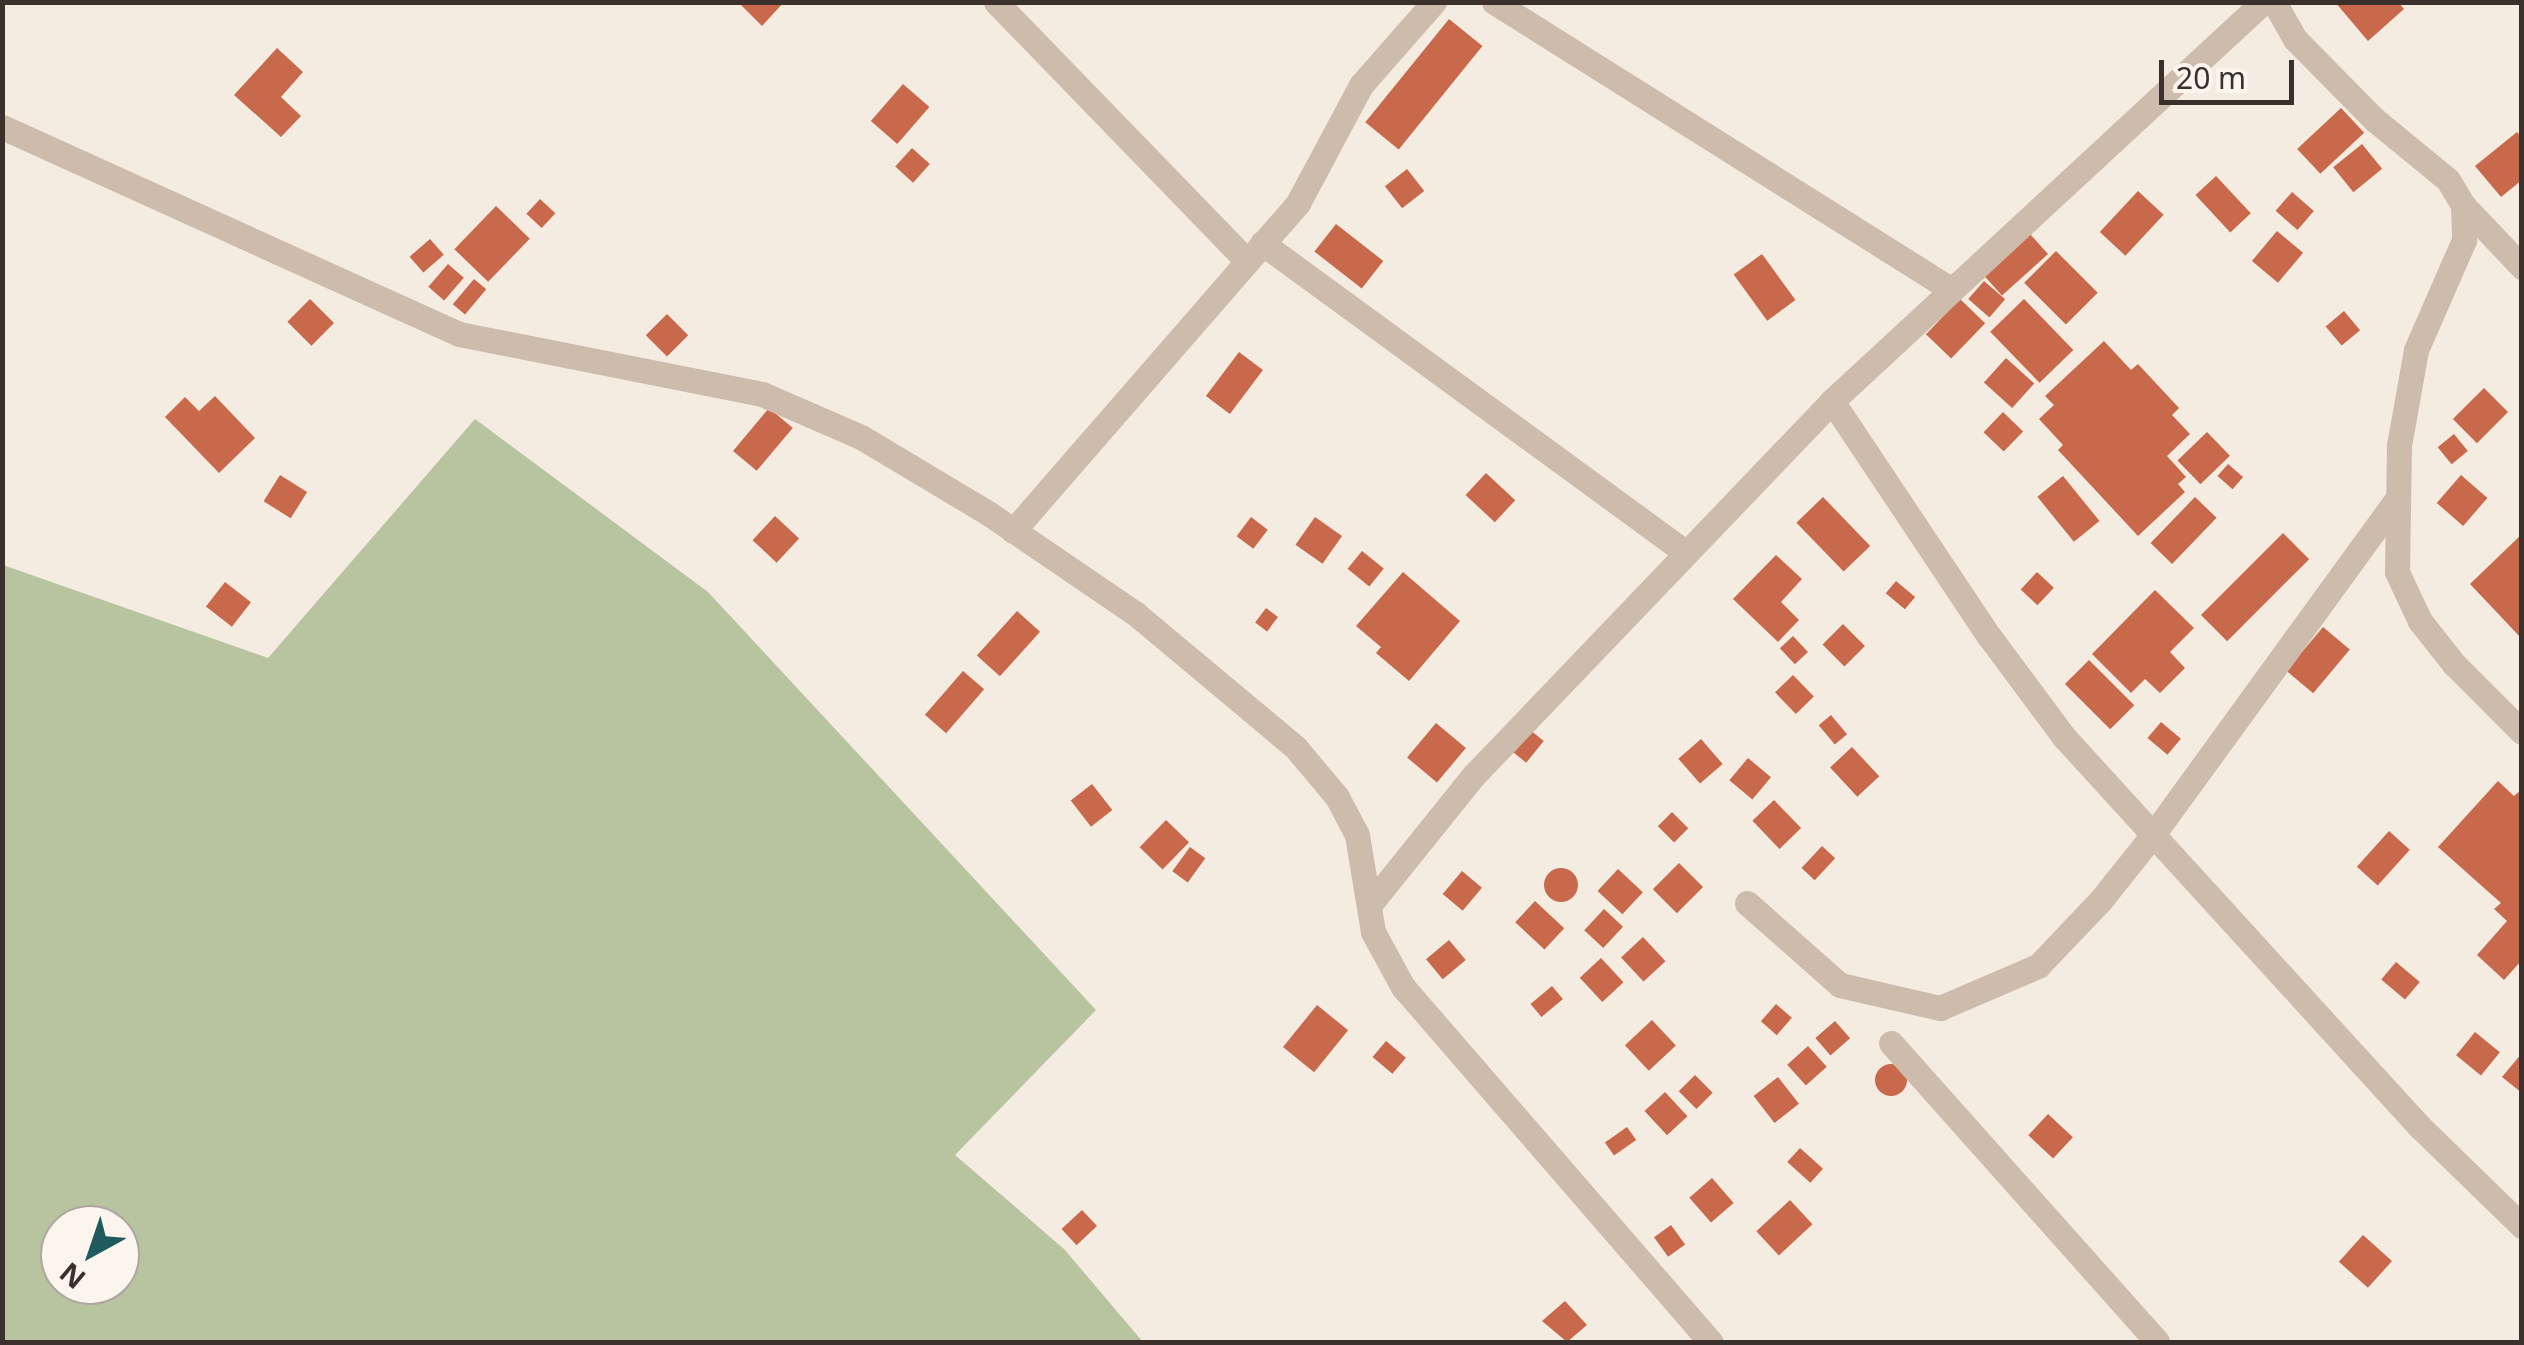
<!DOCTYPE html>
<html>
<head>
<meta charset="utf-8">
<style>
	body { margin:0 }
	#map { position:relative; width:2524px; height:1345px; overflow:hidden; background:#f4ebe1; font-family:"Noto Sans",sans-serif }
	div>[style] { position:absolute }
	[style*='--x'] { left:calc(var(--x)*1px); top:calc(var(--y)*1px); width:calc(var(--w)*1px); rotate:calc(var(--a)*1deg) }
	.green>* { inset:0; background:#b8c4a0 }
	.building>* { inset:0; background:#c8694b; transform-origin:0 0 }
	.round { border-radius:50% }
	.minor>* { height:25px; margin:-12.5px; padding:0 12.5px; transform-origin:12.5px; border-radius:12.5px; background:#cdbbac }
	span { translate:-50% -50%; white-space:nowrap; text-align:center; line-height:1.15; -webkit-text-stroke:8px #fbf5ee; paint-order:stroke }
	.frame { position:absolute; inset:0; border:5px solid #3b302b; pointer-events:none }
	.north { position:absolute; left:40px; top:1205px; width:100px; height:100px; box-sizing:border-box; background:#fbf5ee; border:2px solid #aea6a0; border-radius:50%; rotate:220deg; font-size:28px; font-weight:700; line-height:40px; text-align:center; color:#3b302b }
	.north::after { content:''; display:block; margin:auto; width:35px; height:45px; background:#1f5a5e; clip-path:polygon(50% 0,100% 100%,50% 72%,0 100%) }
	.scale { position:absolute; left:2159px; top:60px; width:135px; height:45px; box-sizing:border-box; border:5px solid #3b302b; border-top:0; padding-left:12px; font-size:30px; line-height:35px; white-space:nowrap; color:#3b302b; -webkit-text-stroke:8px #fbf5ee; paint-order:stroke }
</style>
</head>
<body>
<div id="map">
	<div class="green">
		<div style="clip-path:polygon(evenodd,475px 419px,708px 592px,1096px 1010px,955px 1155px,1064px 1249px,1143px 1342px,3px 1342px,3px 565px,268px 658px,475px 419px,60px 1225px,120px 1225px,120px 1285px,60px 1285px,60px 1225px)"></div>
	</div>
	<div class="building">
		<div style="clip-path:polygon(738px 2px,784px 2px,762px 26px)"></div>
		<div style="clip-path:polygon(2335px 2px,2398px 2px,2404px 9px,2368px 41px)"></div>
		<div style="left:1449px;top:19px;width:43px;height:133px;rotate:39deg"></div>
		<div style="clip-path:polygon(277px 48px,303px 72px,281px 97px,301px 116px,281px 137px,234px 95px)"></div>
		<div style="left:903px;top:84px;width:35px;height:49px;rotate:41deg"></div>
		<div style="left:2341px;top:108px;width:34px;height:60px;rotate:47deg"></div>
		<div style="clip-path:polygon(2517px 132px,2522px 138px,2522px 180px,2501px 197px,2475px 166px)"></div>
		<div style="left:2362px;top:144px;width:32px;height:37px;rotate:51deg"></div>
		<div style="left:912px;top:148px;width:24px;height:25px;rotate:42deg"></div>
		<div style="left:1407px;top:169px;width:28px;height:28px;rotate:52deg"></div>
		<div style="left:2216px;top:176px;width:51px;height:28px;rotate:47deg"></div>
		<div style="left:2138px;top:191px;width:35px;height:56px;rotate:43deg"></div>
		<div style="left:2292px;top:192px;width:29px;height:25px;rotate:41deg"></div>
		<div style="left:540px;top:199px;width:21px;height:20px;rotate:43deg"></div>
		<div style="left:496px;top:206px;width:47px;height:60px;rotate:44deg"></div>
		<div style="left:1336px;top:224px;width:60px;height:35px;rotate:38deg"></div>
		<div style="left:2277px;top:231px;width:34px;height:39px;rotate:40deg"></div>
		<div style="left:2030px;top:234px;width:27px;height:62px;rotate:48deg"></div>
		<div style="left:430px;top:239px;width:21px;height:27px;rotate:49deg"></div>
		<div style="left:2056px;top:251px;width:59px;height:45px;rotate:45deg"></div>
		<div style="left:1762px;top:254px;width:57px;height:35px;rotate:54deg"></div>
		<div style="left:448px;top:264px;width:21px;height:30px;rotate:41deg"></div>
		<div style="left:474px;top:279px;width:16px;height:33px;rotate:40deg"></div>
		<div style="left:1984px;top:281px;width:28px;height:24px;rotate:41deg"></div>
		<div style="left:310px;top:299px;width:34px;height:32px;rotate:45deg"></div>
		<div style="left:1960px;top:299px;width:35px;height:49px;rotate:44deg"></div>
		<div style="left:2024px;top:299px;width:71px;height:47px;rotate:46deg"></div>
		<div style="left:2344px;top:311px;width:25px;height:24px;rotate:50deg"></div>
		<div style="left:667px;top:314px;width:30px;height:30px;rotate:45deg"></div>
		<div style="clip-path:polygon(2104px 341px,2131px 370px,2138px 364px,2179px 408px,2172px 415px,2190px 434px,2167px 456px,2186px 477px,2178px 484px,2185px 492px,2138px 536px,2058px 450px,2063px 445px,2039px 419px,2054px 405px,2045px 396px)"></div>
		<div style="left:1239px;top:352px;width:30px;height:55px;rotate:37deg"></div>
		<div style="left:2006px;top:358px;width:38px;height:33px;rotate:42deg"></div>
		<div style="left:2484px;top:388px;width:34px;height:44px;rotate:45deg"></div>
		<div style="clip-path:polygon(215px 396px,255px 438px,219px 473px,165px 417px,185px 397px,199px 411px)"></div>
		<div style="left:769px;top:408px;width:31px;height:56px;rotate:40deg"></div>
		<div style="left:2003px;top:412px;width:28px;height:28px;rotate:44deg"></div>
		<div style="left:2207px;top:432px;width:33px;height:41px;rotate:46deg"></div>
		<div style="left:2454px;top:434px;width:22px;height:21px;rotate:51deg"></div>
		<div style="left:2228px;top:464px;width:20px;height:16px;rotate:41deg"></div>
		<div style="left:1486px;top:473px;width:40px;height:30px;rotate:43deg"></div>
		<div style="left:280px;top:475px;width:32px;height:31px;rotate:32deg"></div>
		<div style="left:2461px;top:475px;width:35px;height:37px;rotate:41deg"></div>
		<div style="left:2063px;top:476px;width:58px;height:33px;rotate:51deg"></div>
		<div style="left:1823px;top:497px;width:68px;height:37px;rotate:46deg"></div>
		<div style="left:2195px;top:497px;width:30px;height:64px;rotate:44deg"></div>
		<div style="left:775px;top:516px;width:33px;height:33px;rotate:43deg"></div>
		<div style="left:1251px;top:517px;width:21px;height:24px;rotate:37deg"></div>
		<div style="left:1315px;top:517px;width:33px;height:34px;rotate:35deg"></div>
		<div style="left:2283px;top:533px;width:37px;height:116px;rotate:45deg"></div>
		<div style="clip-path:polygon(2522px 534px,2522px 639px,2470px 584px)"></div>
		<div style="left:1362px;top:551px;width:28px;height:23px;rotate:39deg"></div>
		<div style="clip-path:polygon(1776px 555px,1802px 579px,1781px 602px,1799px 620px,1778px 642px,1733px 599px)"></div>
		<div style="clip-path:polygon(1403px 572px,1460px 621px,1409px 681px,1376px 653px,1381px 647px,1356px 626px)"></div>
		<div style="left:2037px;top:572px;width:23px;height:24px;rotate:43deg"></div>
		<div style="left:1896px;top:581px;width:25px;height:16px;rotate:40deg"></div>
		<div style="left:225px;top:582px;width:33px;height:31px;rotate:38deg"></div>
		<div style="clip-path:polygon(2155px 590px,2194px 628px,2170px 652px,2185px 668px,2160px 693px,2145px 679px,2131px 693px,2092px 654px)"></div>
		<div style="left:1266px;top:608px;width:15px;height:18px;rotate:37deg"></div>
		<div style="left:1017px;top:611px;width:31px;height:60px;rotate:42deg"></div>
		<div style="left:1843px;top:624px;width:31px;height:29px;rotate:45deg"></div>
		<div style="left:2323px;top:627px;width:35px;height:57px;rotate:40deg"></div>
		<div style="left:1793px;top:636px;width:22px;height:18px;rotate:47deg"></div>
		<div style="left:2089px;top:660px;width:64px;height:34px;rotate:45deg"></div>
		<div style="left:963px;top:671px;width:28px;height:58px;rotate:41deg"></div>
		<div style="left:1793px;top:675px;width:30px;height:25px;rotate:46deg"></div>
		<div style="left:1831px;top:715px;width:25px;height:16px;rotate:50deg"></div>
		<div style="left:2161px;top:722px;width:26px;height:21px;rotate:40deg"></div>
		<div style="left:1436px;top:723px;width:39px;height:45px;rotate:40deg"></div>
		<div style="left:1529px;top:729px;width:19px;height:28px;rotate:39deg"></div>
		<div style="left:1701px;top:739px;width:33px;height:30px;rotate:49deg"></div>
		<div style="left:1852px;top:747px;width:40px;height:30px;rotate:47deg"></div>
		<div style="left:1748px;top:758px;width:30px;height:29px;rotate:40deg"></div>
		<div style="clip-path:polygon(2498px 781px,2514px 796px,2522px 789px,2522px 960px,2504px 980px,2477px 955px,2507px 921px,2494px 909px,2501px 903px,2438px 847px)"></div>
		<div style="left:1092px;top:784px;width:33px;height:27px;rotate:52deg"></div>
		<div style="left:1774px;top:800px;width:39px;height:30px;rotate:46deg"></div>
		<div style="left:1672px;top:812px;width:23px;height:20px;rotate:45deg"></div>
		<div style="left:1166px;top:820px;width:32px;height:38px;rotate:44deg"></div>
		<div style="left:2389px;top:831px;width:28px;height:48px;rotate:42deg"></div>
		<div style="left:1822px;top:846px;width:18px;height:30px;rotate:43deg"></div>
		<div style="left:1190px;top:847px;width:19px;height:30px;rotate:36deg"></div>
		<div style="left:1679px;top:863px;width:34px;height:37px;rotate:45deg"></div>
		<div class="round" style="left:1544px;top:868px;width:34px;height:34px"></div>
		<div style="left:1618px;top:869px;width:34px;height:30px;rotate:43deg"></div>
		<div style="left:1462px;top:871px;width:26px;height:30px;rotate:40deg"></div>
		<div style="left:1535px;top:901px;width:40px;height:29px;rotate:43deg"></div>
		<div style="left:1604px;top:909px;width:26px;height:29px;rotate:43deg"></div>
		<div style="left:1643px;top:937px;width:33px;height:30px;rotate:47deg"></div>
		<div style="left:1449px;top:940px;width:26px;height:30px;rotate:50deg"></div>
		<div style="left:1601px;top:958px;width:33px;height:29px;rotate:47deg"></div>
		<div style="left:2396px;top:962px;width:31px;height:23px;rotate:40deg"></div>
		<div style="left:1552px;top:986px;width:17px;height:28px;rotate:50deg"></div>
		<div style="left:1776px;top:1004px;width:21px;height:23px;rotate:41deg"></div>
		<div style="left:1317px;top:1005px;width:40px;height:54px;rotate:39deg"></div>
		<div style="left:1652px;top:1020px;width:35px;height:37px;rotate:47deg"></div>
		<div style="left:1835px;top:1021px;width:23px;height:26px;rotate:49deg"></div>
		<div style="left:2475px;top:1032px;width:32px;height:30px;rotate:39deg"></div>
		<div style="left:1386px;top:1041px;width:26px;height:21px;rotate:40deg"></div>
		<div style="left:1808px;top:1046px;width:28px;height:28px;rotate:48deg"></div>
		<div style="clip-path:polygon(2522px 1053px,2522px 1093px,2502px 1077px)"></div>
		<div class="round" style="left:1875px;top:1064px;width:32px;height:32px"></div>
		<div style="left:1695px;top:1075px;width:25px;height:23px;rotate:45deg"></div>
		<div style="left:1778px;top:1077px;width:34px;height:31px;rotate:52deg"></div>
		<div style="left:1665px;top:1092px;width:33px;height:28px;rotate:47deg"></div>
		<div style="left:2048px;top:1114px;width:34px;height:29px;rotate:43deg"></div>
		<div style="left:1627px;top:1127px;width:16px;height:27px;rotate:55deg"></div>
		<div style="left:1800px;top:1148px;width:31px;height:19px;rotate:42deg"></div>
		<div style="left:1712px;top:1178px;width:33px;height:30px;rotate:49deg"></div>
		<div style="left:1790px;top:1200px;width:33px;height:46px;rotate:47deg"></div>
		<div style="left:1082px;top:1210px;width:22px;height:28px;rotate:47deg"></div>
		<div style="left:1671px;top:1225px;width:24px;height:21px;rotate:54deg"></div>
		<div style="left:2363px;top:1235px;width:39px;height:36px;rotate:42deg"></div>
		<div style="clip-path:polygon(1565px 1301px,1587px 1325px,1567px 1342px,1542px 1321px)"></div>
	</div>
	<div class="minor">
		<div style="--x:996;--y:2;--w:361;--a:45.9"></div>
		<div style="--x:1494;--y:2;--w:541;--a:32.16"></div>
		<div style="--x:2274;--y:2;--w:43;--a:60.4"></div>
		<div style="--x:2295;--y:39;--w:114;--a:45.4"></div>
		<div style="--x:2375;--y:120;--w:94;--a:39.4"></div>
		<div style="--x:2448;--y:180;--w:29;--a:59"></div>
		<div style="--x:2463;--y:205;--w:35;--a:88"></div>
		<div style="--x:2464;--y:240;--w:120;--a:113.6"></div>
		<div style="--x:2416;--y:350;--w:97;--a:100.1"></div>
		<div style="--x:2399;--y:445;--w:127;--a:90.9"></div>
		<div style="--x:2397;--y:572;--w:54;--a:64.9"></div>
		<div style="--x:2420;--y:621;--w:55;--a:51.7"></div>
		<div style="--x:2454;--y:664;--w:96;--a:45"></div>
		<div style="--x:2;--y:127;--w:502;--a:24.37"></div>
		<div style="--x:459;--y:334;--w:309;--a:11.2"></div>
		<div style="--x:762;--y:394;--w:108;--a:23.5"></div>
		<div style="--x:861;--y:437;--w:148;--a:30.9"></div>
		<div style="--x:988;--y:513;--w:179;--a:34.3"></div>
		<div style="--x:1136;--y:614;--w:209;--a:39.9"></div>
		<div style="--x:1296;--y:748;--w:64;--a:50.1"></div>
		<div style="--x:1337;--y:797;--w:43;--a:62.2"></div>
		<div style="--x:1357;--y:835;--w:98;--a:80.6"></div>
		<div style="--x:1373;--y:932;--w:63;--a:61.4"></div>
		<div style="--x:1403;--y:987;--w:470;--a:49.1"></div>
		<div style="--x:2463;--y:205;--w:86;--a:46.4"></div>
		<div style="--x:1262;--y:243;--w:524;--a:36.15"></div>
		<div style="--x:1832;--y:401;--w:283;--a:56.3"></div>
		<div style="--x:1989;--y:636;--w:126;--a:53.4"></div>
		<div style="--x:2064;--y:737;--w:527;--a:47.62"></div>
		<div style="--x:2419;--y:1126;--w:144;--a:44.2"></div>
		<div style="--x:1013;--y:531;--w:435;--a:-49"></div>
		<div style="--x:1298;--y:203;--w:134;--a:-61.9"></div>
		<div style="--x:1361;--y:85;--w:111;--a:-48.7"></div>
		<div style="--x:1371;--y:903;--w:164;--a:-51.2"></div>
		<div style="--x:1474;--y:775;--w:518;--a:-46.25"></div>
		<div style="--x:1832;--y:401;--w:587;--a:-42.79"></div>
		<div style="--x:1747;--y:903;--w:124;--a:41.4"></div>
		<div style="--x:1840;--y:985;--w:103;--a:13"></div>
		<div style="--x:1940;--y:1008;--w:107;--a:-23.2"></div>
		<div style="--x:2038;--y:966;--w:90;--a:-46.4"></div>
		<div style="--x:2100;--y:901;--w:88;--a:-51.4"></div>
		<div style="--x:2155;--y:832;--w:413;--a:-54"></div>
		<div style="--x:1891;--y:1043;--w:400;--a:48.3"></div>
	</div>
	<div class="frame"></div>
	<div class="north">N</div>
	<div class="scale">20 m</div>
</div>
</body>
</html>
